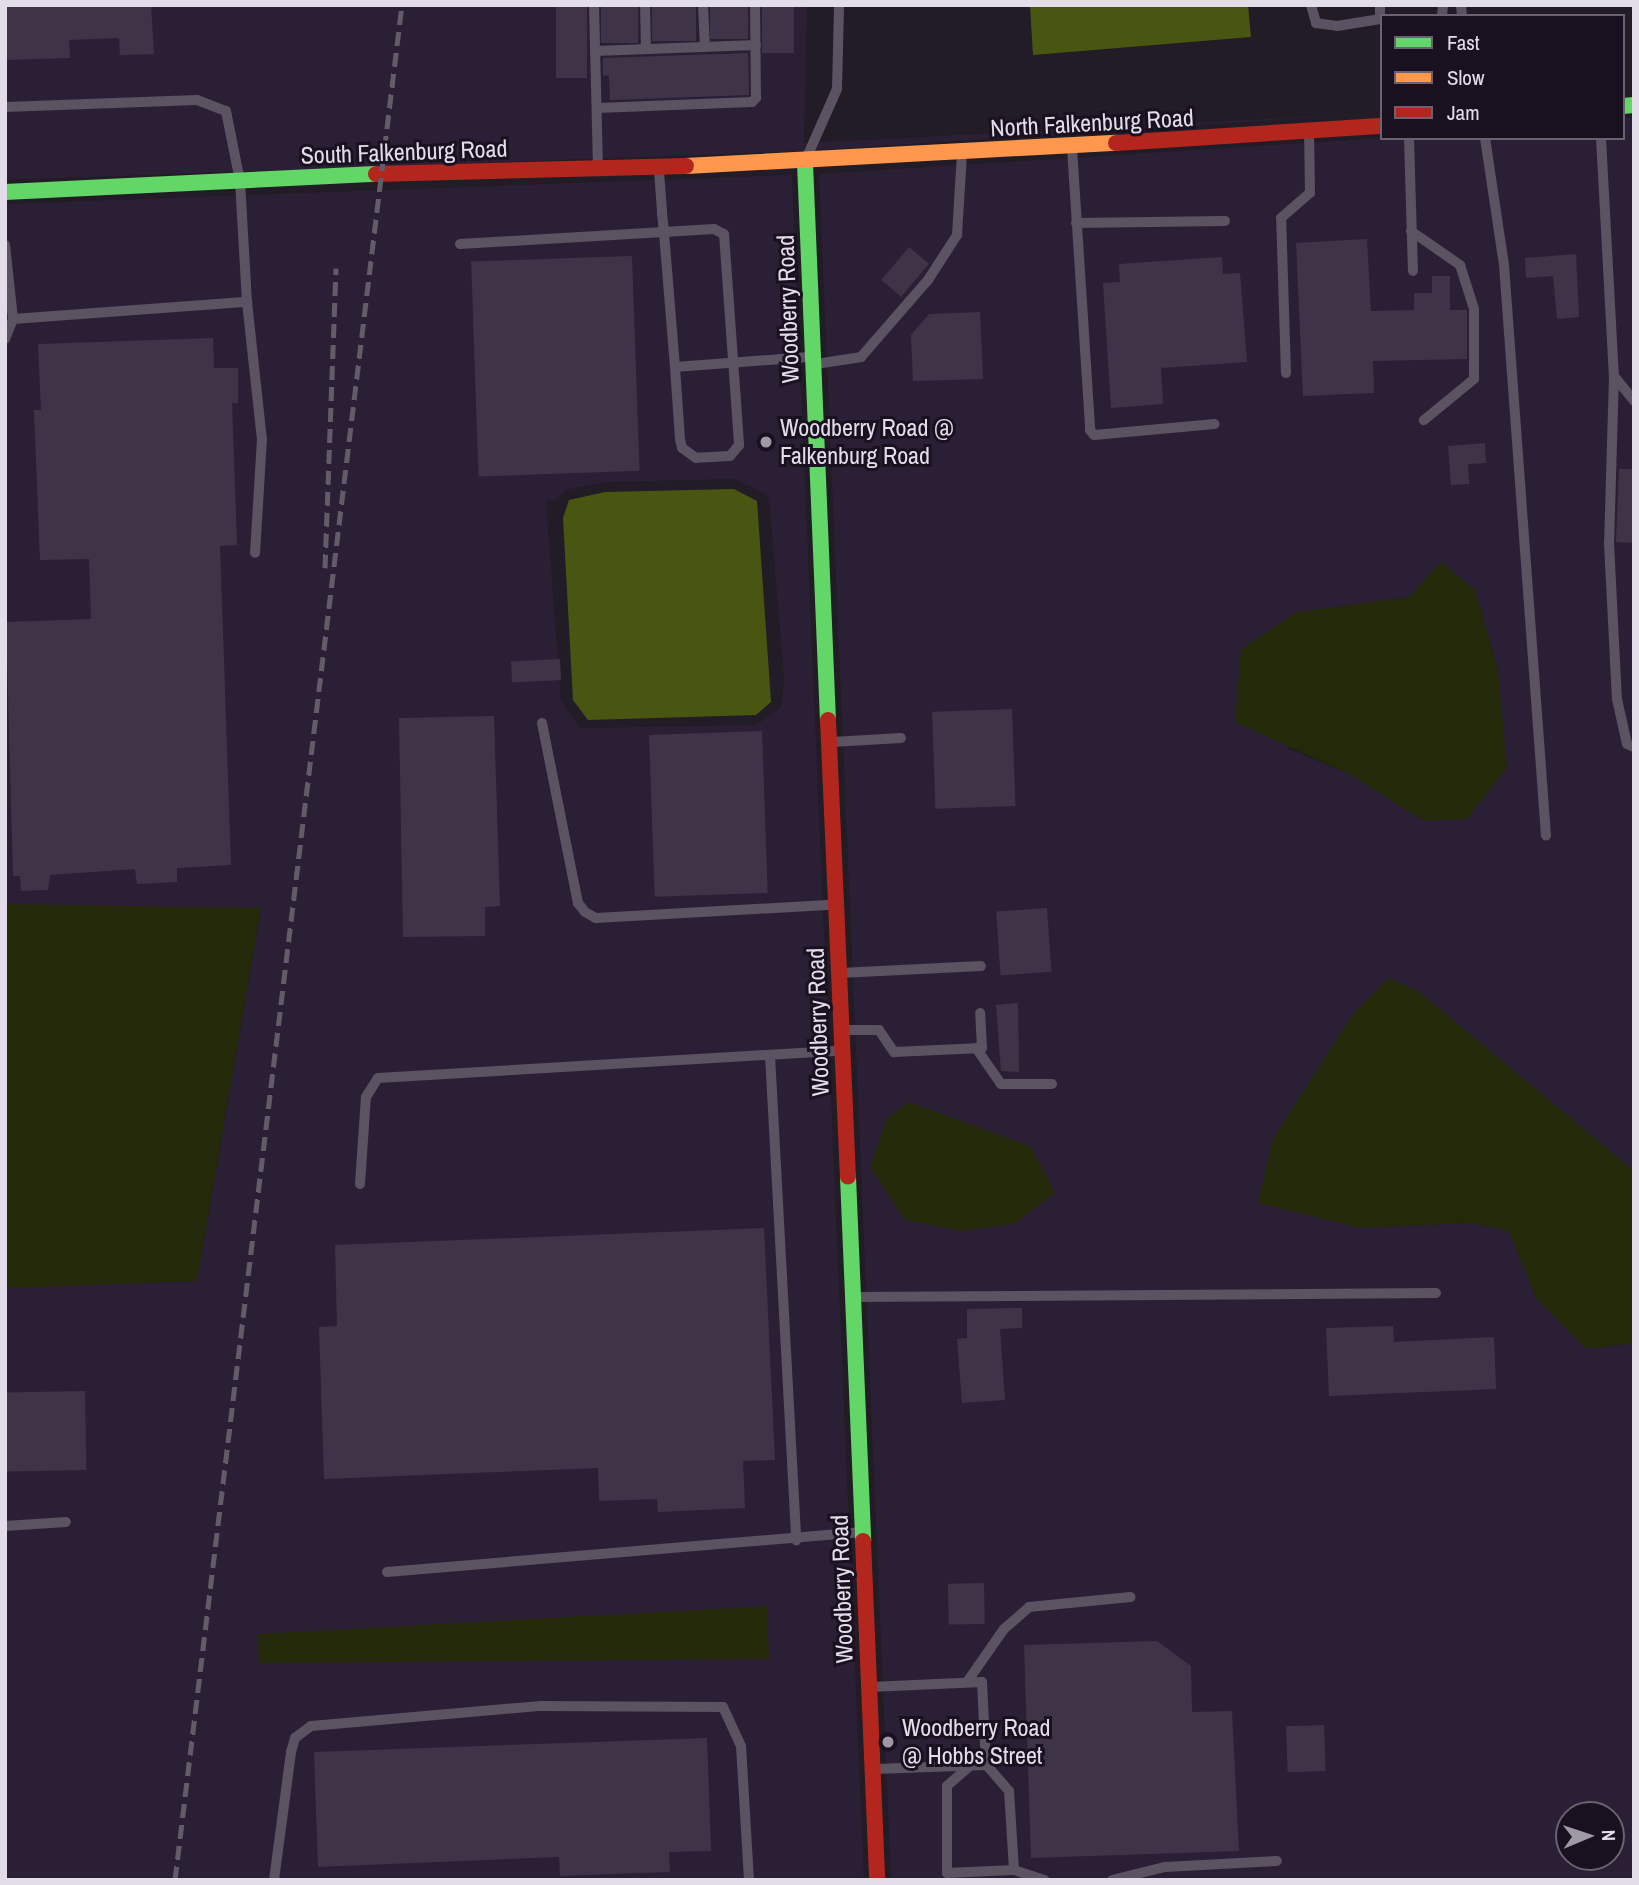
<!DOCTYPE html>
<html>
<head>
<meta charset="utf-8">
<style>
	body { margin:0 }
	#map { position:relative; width:1639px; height:1885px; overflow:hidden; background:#211c26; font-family:"Archivo Narrow",sans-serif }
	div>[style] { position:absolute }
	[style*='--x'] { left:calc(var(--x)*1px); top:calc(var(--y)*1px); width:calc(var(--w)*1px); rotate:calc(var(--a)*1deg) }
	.built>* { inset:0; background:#2b1f35 }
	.green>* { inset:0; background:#232909 }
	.water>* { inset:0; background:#495612 }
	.building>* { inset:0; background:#3f3447; transform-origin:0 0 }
	.lane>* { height:10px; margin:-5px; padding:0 5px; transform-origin:5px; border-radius:5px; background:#5b5262 }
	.fast>* { height:16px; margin:-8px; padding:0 8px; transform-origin:8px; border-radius:8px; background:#63d668 }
	.slow>* { height:16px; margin:-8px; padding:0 8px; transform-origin:8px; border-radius:8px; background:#ff974d }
	.jam>* { height:16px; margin:-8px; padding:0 8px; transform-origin:8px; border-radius:8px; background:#b3261e }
	.rail>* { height:5px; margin-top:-2.5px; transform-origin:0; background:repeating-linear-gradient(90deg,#625c68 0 14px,transparent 0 21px) }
	.dots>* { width:19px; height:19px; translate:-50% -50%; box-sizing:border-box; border:4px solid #191020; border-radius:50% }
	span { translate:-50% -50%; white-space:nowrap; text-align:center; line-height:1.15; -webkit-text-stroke:6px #191020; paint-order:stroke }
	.street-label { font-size:24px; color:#e3dde9 }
	.poi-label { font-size:24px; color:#e3dde9 }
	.left { translate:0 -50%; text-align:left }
	.frame { position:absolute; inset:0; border:7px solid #e3dde9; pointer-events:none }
	.legend { position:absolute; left:1380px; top:14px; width:245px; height:126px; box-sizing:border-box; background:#191020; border:2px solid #6a6270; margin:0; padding:9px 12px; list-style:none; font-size:21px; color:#e3dde9 }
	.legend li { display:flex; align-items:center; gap:14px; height:35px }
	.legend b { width:35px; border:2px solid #6a6270 }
	.north { position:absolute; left:1555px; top:1801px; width:70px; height:70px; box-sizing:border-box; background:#191020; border:2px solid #6a6270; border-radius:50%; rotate:88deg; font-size:19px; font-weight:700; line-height:28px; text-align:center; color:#e3dde9 }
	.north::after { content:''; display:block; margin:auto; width:24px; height:32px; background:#9f99a5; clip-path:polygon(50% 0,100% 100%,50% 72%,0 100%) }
</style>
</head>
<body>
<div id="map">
	<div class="built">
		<div style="clip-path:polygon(5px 5px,807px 5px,804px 143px,1382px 113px,804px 151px,5px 180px)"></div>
		<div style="clip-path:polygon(evenodd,1623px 118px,1634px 118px,1634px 1171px,1418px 991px,1360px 1228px,1471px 1223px,1509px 1231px,1536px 1298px,1586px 1349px,1634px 1343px,1634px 1880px,891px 1880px,819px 174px,1382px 138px,1623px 138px,1623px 118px,1441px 562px,1475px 590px,1498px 671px,1424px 821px,1351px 775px,1289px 749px,1297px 612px,1409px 597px,1441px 562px,1623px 118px,1569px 1815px,1611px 1815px,1611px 1857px,1569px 1857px,1569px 1815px)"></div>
		<div style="clip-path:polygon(evenodd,792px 175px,864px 1880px,5px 1880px,5px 1288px,197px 1281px,261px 909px,5px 904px,5px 204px,792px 175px,734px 479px,766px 494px,769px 500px,784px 679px,781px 707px,756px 725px,580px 728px,561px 700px,546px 501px,556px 500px,566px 490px,605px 482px,734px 479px)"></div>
	</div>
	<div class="green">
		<div style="clip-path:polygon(1441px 562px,1475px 590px,1498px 671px,1507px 768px,1467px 819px,1424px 821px,1351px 775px,1235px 722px,1241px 649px,1297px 612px,1409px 597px)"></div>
		<div style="clip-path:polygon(5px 904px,261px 908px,197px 1281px,5px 1288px)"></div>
		<div style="clip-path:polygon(1389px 978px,1418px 991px,1634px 1171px,1634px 1343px,1586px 1349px,1536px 1298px,1509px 1231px,1471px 1223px,1360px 1228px,1258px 1203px,1273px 1139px,1353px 1014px)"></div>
		<div style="clip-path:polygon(909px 1102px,1030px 1146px,1055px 1193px,1014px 1224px,962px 1231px,905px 1220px,870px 1167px,887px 1118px)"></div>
		<div style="clip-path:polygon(767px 1606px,769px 1659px,259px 1663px,258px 1634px)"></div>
	</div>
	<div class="water">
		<div style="clip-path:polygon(1030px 5px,1248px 5px,1251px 37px,1033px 55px)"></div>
		<div style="clip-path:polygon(734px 489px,757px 501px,771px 702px,756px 715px,588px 720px,573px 700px,563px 518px,569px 500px,605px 492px)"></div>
	</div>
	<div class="building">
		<div style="clip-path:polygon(5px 5px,151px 5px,154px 54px,120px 55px,119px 38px,69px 40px,70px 58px,5px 60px)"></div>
		<div style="left:556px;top:5px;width:31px;height:73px"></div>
		<div style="left:601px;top:5px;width:37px;height:38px"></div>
		<div style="left:652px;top:5px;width:44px;height:36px"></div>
		<div style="left:710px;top:5px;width:38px;height:34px"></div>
		<div style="left:762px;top:5px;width:32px;height:48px"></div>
		<div style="clip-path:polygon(748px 53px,749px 95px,610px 100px,609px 75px,603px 76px,603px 58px)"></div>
		<div style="clip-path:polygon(1367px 239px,1371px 311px,1414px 310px,1414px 293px,1432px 293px,1432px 276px,1450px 276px,1450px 310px,1467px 310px,1467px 359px,1373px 361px,1374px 393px,1303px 396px,1296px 243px)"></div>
		<div style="left:909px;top:247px;width:26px;height:43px;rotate:40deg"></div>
		<div style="clip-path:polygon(1576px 254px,1579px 317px,1557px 319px,1553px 276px,1526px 278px,1525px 258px)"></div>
		<div style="left:632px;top:256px;width:215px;height:161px;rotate:88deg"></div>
		<div style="clip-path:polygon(1222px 257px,1223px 274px,1240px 273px,1247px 362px,1161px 368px,1163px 404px,1111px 408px,1103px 283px,1120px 282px,1119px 264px)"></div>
		<div style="clip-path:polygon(980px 312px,983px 379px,913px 381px,911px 335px,929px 314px)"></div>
		<div style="clip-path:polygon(213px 338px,214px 368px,238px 368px,238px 403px,232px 403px,237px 545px,220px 546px,231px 865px,177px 868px,177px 882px,137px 884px,135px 869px,50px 875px,48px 890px,21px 891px,20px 876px,13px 876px,6px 622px,91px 619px,89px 559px,40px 560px,34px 410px,41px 410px,38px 344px)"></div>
		<div style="clip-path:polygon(1485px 443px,1486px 463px,1468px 464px,1469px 484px,1451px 485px,1448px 446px)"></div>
		<div style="clip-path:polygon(1619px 469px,1634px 469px,1634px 543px,1616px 542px)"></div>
		<div style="left:560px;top:659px;width:21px;height:49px;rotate:87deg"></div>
		<div style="left:1012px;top:709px;width:97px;height:80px;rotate:88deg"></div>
		<div style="clip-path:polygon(494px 716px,500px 906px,485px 907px,485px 936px,403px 937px,399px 718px)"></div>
		<div style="left:762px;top:731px;width:162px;height:113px;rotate:88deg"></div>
		<div style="left:1047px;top:908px;width:64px;height:51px;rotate:86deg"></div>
		<div style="clip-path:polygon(1018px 1003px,1019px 1072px,1001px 1071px,996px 1005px)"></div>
		<div style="clip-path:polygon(764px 1228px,775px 1460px,743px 1461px,745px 1508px,658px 1512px,657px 1499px,599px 1501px,598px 1468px,324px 1479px,319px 1327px,337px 1326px,335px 1245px)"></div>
		<div style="clip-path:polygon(1022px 1308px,1022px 1328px,1000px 1329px,1005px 1400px,962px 1403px,957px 1339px,967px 1338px,967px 1309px)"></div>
		<div style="clip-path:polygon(1393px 1326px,1394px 1342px,1494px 1337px,1496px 1389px,1329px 1396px,1326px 1328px)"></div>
		<div style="left:85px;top:1391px;width:79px;height:80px;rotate:89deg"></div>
		<div style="left:984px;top:1583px;width:41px;height:36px;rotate:89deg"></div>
		<div style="clip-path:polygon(1157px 1641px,1191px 1666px,1192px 1712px,1232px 1711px,1239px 1851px,1031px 1858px,1024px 1645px)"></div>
		<div style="left:1324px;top:1725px;width:46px;height:38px;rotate:88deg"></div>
		<div style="clip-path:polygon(707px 1738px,711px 1851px,669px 1852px,670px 1872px,560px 1876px,559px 1857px,318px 1867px,314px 1752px)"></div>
	</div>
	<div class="lane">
		<div style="--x:594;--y:5;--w:160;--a:88.6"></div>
		<div style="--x:645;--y:5;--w:44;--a:88.7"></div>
		<div style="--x:703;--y:5;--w:42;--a:87.3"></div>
		<div style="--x:1311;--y:5;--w:19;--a:74"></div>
		<div style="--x:1316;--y:23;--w:21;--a:8"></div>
		<div style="--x:1337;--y:26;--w:44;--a:-9.2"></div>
		<div style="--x:1380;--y:19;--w:14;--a:-90"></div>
		<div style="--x:1461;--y:5;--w:11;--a:85"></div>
		<div style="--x:1442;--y:16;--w:11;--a:-85"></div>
		<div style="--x:595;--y:51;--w:161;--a:-2.1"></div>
		<div style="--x:5;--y:107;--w:192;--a:-2.1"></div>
		<div style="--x:197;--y:100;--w:31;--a:21"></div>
		<div style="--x:226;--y:111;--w:71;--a:78.7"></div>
		<div style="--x:240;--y:181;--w:121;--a:86.7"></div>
		<div style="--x:597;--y:108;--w:155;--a:-2.2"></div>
		<div style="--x:752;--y:102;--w:6;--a:-45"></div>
		<div style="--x:756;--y:98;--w:93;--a:-90.6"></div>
		<div style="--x:1409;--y:138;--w:133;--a:88.3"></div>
		<div style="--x:1485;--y:138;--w:128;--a:81.5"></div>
		<div style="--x:1504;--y:265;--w:572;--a:85.79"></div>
		<div style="--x:1601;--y:138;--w:238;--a:86.9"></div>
		<div style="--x:1614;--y:376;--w:32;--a:51"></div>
		<div style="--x:1072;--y:148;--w:283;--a:86.3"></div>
		<div style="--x:1090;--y:430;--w:6;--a:51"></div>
		<div style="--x:1094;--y:435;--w:121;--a:-5.2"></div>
		<div style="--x:806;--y:159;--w:77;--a:-66.1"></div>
		<div style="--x:837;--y:89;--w:84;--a:-88.6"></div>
		<div style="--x:1076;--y:223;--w:149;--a:-0.8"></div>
		<div style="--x:1411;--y:231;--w:60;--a:34.8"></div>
		<div style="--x:1460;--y:265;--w:46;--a:72.3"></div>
		<div style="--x:1474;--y:309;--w:70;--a:90"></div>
		<div style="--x:1474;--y:379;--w:65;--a:140.6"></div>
		<div style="--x:460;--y:244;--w:204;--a:-3.4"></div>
		<div style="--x:664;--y:232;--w:50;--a:-3.4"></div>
		<div style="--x:714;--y:229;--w:11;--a:27"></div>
		<div style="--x:724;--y:234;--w:212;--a:85.9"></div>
		<div style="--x:739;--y:445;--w:14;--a:129"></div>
		<div style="--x:730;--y:456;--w:34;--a:177"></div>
		<div style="--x:696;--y:458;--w:17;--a:-144"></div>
		<div style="--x:682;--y:448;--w:9;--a:-103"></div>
		<div style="--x:680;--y:439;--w:72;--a:-94"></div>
		<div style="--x:675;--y:367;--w:135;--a:-94.7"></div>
		<div style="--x:664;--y:232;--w:18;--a:-96"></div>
		<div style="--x:662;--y:214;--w:3;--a:-90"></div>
		<div style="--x:662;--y:211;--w:40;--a:-94.3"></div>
		<div style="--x:5;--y:245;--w:74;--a:83.8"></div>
		<div style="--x:13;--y:319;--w:235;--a:-4.2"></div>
		<div style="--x:247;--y:302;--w:138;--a:83.8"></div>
		<div style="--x:262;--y:439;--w:114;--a:93.5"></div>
		<div style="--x:5;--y:339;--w:22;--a:-68"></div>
		<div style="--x:816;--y:364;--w:46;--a:-8.8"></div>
		<div style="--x:861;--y:357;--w:102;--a:-49"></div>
		<div style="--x:928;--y:280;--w:54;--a:-57.2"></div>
		<div style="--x:957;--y:235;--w:81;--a:-86.5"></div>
		<div style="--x:675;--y:367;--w:134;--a:-4.3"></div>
		<div style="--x:1286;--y:373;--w:155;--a:-91.8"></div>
		<div style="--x:1281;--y:218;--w:38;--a:-41"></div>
		<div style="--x:1310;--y:193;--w:61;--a:-90.9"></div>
		<div style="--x:1614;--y:376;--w:167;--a:91.7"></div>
		<div style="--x:1609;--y:543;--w:156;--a:87.1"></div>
		<div style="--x:1617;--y:699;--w:46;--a:77.5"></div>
		<div style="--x:1627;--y:744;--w:8;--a:23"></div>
		<div style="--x:542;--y:723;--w:184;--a:78.7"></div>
		<div style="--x:578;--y:903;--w:11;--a:52"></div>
		<div style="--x:585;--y:912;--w:13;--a:29"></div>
		<div style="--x:596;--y:918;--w:236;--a:-3.2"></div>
		<div style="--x:832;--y:742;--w:69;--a:-3.3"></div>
		<div style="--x:840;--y:973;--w:141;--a:-2.8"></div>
		<div style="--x:843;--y:1030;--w:36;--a:0"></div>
		<div style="--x:879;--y:1030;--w:27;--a:56"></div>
		<div style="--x:894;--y:1052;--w:88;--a:-2.6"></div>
		<div style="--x:982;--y:1048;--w:35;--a:-93"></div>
		<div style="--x:976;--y:1048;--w:44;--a:55.2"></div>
		<div style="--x:1001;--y:1084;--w:51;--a:0"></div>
		<div style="--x:770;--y:1055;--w:486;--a:86.9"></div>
		<div style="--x:360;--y:1184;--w:87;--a:-86.1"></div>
		<div style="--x:366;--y:1097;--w:22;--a:-58"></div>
		<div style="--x:378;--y:1078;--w:461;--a:-3.4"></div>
		<div style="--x:853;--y:1297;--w:583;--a:-0.39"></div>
		<div style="--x:5;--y:1526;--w:61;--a:-3.8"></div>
		<div style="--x:387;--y:1572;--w:474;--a:-4.8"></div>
		<div style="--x:967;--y:1682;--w:65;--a:-55.1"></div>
		<div style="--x:1004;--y:1629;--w:33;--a:-41"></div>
		<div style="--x:1029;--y:1607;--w:102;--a:-5.6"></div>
		<div style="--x:870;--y:1687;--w:112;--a:-2.6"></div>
		<div style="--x:982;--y:1682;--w:83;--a:87.2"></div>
		<div style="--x:986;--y:1765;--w:111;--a:177.9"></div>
		<div style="--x:971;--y:1765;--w:32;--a:139"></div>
		<div style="--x:947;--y:1786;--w:87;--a:90"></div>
		<div style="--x:947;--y:1873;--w:67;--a:-2.6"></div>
		<div style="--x:1014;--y:1870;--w:79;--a:-93.6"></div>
		<div style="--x:1009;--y:1791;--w:35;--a:-131"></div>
		<div style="--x:1014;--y:1870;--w:32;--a:18"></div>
		<div style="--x:274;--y:1880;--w:129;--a:-82.4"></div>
		<div style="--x:291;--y:1752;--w:15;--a:-74"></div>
		<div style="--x:295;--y:1738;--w:20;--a:-37"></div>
		<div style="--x:311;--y:1726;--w:231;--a:-5"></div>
		<div style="--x:541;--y:1706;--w:182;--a:0.3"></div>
		<div style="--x:723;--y:1707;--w:43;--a:65.2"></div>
		<div style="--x:741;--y:1746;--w:134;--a:86.6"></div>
		<div style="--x:1112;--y:1880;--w:55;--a:-13.8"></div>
		<div style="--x:1165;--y:1867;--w:112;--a:-3.1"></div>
	</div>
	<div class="fast">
		<div style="--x:1623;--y:106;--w:11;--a:-5"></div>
		<div style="--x:805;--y:163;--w:557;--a:87.64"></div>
		<div style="--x:5;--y:192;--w:371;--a:-2.8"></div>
		<div style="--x:848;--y:1177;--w:364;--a:87.6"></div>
	</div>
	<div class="slow">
		<div style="--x:686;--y:166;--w:431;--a:-3.1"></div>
	</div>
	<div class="jam">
		<div style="--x:1116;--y:143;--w:267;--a:-3.7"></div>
		<div style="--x:376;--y:174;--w:310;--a:-1.5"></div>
		<div style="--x:828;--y:720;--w:457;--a:87.5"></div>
		<div style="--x:863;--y:1541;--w:339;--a:87.6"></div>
	</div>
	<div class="rail">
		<div style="--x:325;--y:568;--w:300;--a:-87.9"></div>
		<div style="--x:175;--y:1880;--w:1889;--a:-83.1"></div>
	</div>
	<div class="dots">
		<div style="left:766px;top:442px;background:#9f99a5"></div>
		<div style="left:888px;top:1742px;background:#9f99a5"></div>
	</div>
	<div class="street-label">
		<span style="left:1092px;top:123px;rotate:-3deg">North Falkenburg Road</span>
		<span style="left:404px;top:152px;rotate:-2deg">South Falkenburg Road</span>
		<span style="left:788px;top:309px;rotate:-92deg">Woodberry Road</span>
		<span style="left:818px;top:1022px;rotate:-92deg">Woodberry Road</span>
		<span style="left:842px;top:1589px;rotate:-92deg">Woodberry Road</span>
	</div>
	<div class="poi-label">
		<span class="left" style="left:780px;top:442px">Woodberry Road @<br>Falkenburg Road</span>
		<span class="left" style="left:902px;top:1742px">Woodberry Road<br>@ Hobbs Street</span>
	</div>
	<div class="frame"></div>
	<ul class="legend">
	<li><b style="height:9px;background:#63d668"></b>Fast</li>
	<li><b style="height:9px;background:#ff974d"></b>Slow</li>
	<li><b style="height:9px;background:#b3261e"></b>Jam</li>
	</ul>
	<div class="north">N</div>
</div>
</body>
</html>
